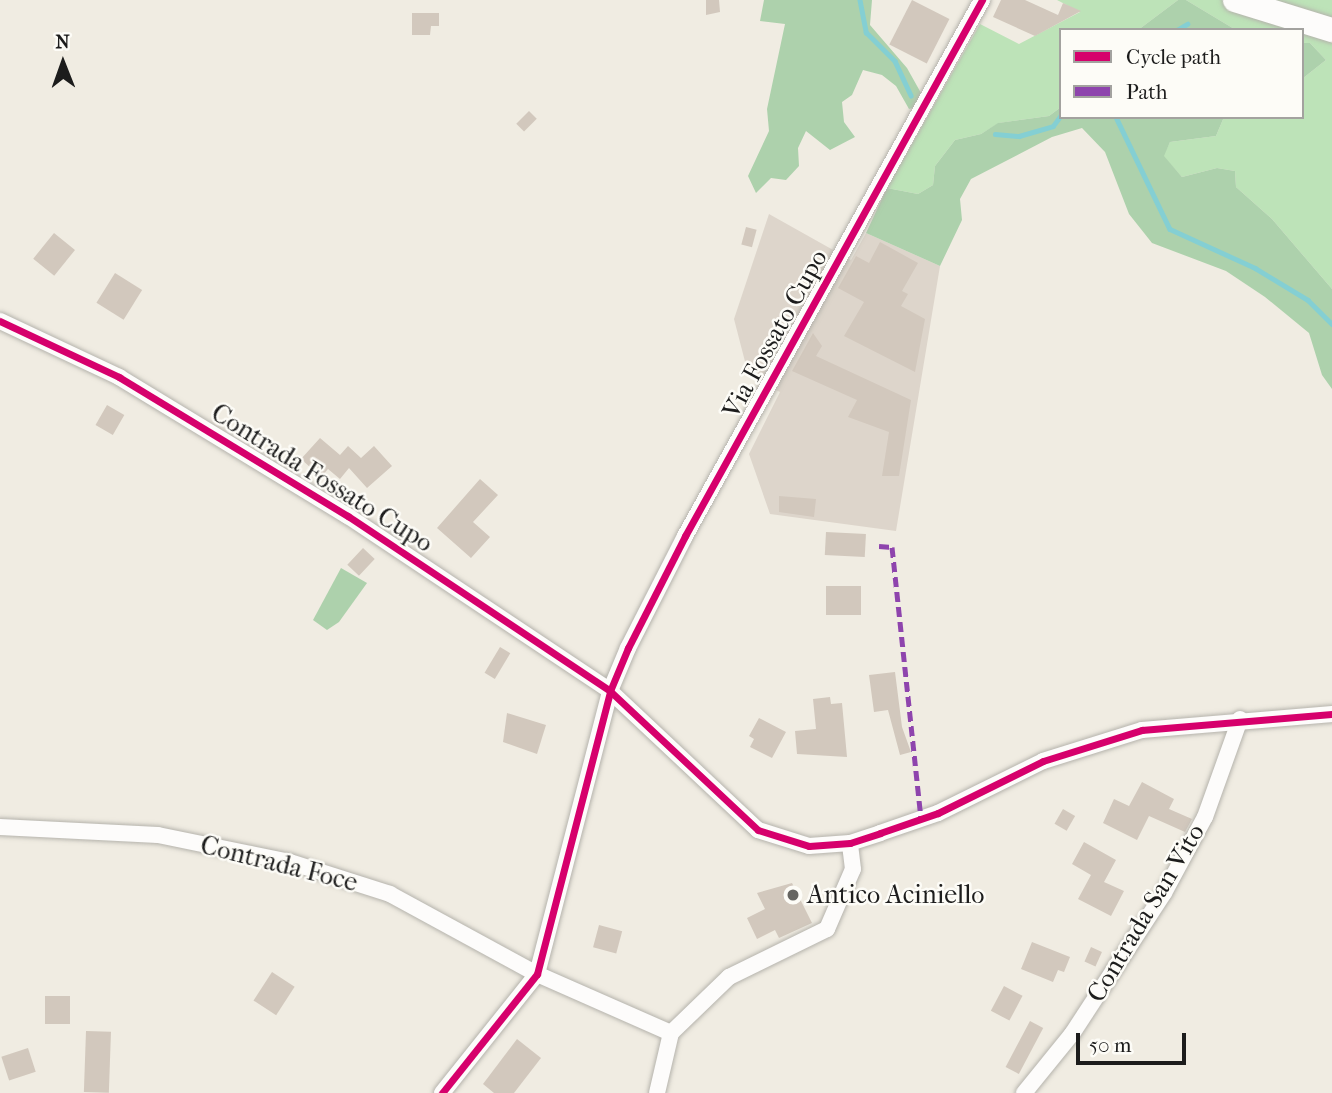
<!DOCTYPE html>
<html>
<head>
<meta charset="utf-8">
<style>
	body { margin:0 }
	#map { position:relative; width:1332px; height:1093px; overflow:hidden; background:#f0ece2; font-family:"IM FELL French Canon",serif }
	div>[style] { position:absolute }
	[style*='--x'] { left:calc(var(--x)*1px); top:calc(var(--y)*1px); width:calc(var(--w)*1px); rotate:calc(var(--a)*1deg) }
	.industrial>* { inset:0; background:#ddd5cb }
	.green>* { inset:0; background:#bde3b8 }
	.forest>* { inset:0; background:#add1ac }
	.stream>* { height:4.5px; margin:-2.25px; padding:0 2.25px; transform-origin:2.25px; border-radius:2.25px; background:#84cfd3 }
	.building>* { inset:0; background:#d2c8bd; transform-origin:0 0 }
	.roads { filter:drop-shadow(0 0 2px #b5b3ac) drop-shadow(0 0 2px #b5b3ac) }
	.street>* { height:16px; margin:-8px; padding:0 8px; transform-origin:8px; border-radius:8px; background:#fdfcfb }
	.primary>* { height:24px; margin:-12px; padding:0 12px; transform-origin:12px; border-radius:12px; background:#fdfcfb }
	.quiet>* { height:5px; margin-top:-2.5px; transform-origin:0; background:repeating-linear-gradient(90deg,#8e44ad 0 10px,transparent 0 15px) }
	.cycleway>* { height:7px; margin:-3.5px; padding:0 3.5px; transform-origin:3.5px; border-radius:3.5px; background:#d6006c }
	.dots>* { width:19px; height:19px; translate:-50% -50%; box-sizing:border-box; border:4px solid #fdfcf7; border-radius:50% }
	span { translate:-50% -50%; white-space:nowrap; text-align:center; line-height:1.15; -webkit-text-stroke:5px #fdfcf7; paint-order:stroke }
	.street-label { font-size:26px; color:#1c1c1c }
	.poi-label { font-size:26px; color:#1c1c1c }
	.left { translate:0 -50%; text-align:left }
	.legend { position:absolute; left:1059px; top:28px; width:245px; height:91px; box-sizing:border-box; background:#fdfcf7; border:2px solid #a3a29f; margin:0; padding:9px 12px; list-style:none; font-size:21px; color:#1c1c1c }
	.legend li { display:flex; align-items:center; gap:14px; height:35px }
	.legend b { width:35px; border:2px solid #a3a29f }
	.north { position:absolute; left:28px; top:28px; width:70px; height:70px; -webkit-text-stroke:5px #fdfcf7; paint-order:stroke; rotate:359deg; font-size:19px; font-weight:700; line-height:28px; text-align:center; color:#1c1c1c }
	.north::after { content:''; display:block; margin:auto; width:24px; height:32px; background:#1c1c1c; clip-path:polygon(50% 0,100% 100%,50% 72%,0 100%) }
	.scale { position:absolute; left:1076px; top:1033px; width:110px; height:32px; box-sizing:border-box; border:4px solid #1c1c1c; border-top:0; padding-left:9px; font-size:21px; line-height:24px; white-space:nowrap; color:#1c1c1c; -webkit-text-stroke:5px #fdfcf7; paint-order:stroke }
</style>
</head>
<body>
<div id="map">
	<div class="industrial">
		<div style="clip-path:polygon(769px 214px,851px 260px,866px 233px,940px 266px,896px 531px,770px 514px,749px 454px,780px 392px,749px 377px,734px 319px)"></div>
	</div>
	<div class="green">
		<div style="clip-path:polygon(1057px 0,1178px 0,1138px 30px,1061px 30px,1061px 107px,1049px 116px,999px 123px,981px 134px,955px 140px,935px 166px,933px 185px,918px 194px,887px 188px,980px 24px,1019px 44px,1080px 12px)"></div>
		<div style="clip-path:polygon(1186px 0,1332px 0,1332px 289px,1272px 219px,1236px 187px,1235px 171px,1217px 168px,1182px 177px,1163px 156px,1170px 142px,1216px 136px,1224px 117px,1302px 117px,1302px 79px,1326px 60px,1310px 43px,1302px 43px,1302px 30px,1236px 30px)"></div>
	</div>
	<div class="forest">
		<div style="clip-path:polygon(764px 0,872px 0,870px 25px,907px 68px,921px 93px,917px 107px,909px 109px,896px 86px,882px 75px,863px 70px,852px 95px,842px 102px,844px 122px,855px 137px,830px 150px,806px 131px,798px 148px,799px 166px,786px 180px,771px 178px,756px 193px,748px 176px,769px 131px,767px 109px,785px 24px,760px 21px)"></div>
		<div style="clip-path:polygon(1178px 0,1186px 0,1236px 30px,1138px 30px)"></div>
		<div style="clip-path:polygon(1302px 43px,1310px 43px,1326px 60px,1302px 79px)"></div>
		<div style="clip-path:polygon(1061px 107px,1061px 117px,1224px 117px,1216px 136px,1170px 142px,1164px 156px,1182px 177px,1217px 168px,1235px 171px,1236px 187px,1272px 219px,1332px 289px,1332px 389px,1322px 375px,1309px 333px,1265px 297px,1226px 271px,1152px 243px,1129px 214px,1105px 152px,1082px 128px,1052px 137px,971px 179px,960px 199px,962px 220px,940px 266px,866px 233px,887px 188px,918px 194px,933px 185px,935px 166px,955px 140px,981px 134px,998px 123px,1049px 116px)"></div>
		<div style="clip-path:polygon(341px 568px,367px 583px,339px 622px,327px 630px,313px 620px)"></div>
	</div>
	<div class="stream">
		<div style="--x:860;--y:0;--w:33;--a:79"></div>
		<div style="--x:866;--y:32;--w:41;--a:45"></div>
		<div style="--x:895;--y:61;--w:38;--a:65"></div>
		<div style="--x:1177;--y:30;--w:12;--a:-31"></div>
		<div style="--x:1116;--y:117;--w:124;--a:64.3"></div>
		<div style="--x:1170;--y:229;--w:94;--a:24.6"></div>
		<div style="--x:1255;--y:268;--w:62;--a:31.1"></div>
		<div style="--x:1308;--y:300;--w:34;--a:45"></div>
		<div style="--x:995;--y:134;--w:24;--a:5"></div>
		<div style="--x:1019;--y:136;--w:35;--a:-16"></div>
		<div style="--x:1053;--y:126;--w:14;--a:-54"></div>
	</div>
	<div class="building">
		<div style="clip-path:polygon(706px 0,719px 0,720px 12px,706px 15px)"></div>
		<div style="left:912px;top:0;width:42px;height:50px;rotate:27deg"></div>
		<div style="clip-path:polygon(1001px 0,1025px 0,1058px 15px,1063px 3px,1081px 11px,1035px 36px,993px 17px)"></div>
		<div style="clip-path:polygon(412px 13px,439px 13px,439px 26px,431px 26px,430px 35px,412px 35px)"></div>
		<div style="left:529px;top:111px;width:11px;height:18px;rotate:45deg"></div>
		<div style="left:746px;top:227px;width:11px;height:18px;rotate:15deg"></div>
		<div style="left:54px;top:233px;width:27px;height:33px;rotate:39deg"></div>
		<div style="clip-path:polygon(880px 242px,918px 263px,902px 291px,908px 294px,901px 306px,925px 319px,915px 372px,844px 336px,864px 302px,838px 288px,856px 256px,869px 263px)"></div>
		<div style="left:115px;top:273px;width:32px;height:35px;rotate:32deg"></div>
		<div style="clip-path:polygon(813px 333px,822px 346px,816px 356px,911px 400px,899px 476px,882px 476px,889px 432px,848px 417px,857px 400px,792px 371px)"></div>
		<div style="left:107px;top:405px;width:20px;height:23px;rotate:30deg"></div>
		<div style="clip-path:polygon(320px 438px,340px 455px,348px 446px,361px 458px,374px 446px,392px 466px,367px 488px,349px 468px,340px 479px,328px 469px,321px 477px,301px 459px)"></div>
		<div style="clip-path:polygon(480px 479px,498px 495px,473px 522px,490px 537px,471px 558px,437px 528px)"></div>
		<div style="clip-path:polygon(779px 496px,816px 499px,814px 517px,779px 512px)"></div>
		<div style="left:826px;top:532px;width:40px;height:23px;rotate:3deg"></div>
		<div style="left:363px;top:548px;width:16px;height:23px;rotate:43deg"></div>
		<div style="left:826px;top:586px;width:35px;height:29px"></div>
		<div style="left:500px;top:647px;width:12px;height:30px;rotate:31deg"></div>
		<div style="clip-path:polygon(895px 672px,902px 727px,911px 752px,900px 755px,888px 710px,874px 712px,869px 675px)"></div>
		<div style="clip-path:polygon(830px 697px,831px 704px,842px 703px,847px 757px,797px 754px,795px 731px,816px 729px,813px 699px)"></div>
		<div style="clip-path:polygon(507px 713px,546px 725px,537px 754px,503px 742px)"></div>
		<div style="clip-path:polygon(759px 718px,786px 732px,772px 758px,750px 747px,754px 739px,749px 736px)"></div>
		<div style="clip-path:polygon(1142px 782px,1174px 799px,1169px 809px,1192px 819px,1185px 832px,1149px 816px,1137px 840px,1103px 823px,1114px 799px,1129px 806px)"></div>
		<div style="left:1063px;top:809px;width:14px;height:17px;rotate:30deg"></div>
		<div style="clip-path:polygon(1084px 842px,1116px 860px,1104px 882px,1124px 891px,1111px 916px,1078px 899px,1091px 875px,1072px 864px)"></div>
		<div style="clip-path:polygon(792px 883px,812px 923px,779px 938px,775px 930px,757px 939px,747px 918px,765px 909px,757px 893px)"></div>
		<div style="left:599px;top:925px;width:24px;height:23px;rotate:15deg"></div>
		<div style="clip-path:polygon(1032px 942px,1070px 957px,1064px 972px,1058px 970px,1053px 982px,1021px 969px)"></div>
		<div style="left:1091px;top:947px;width:12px;height:16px;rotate:24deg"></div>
		<div style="left:272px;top:972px;width:27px;height:34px;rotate:33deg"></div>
		<div style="left:1004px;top:986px;width:21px;height:28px;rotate:28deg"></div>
		<div style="left:45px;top:996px;width:25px;height:28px"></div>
		<div style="left:1030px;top:1021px;width:15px;height:52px;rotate:28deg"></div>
		<div style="left:86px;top:1031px;width:25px;height:61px;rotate:2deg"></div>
		<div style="clip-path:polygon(517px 1039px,541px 1058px,514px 1093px,494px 1093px,483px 1084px)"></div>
		<div style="left:28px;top:1048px;width:25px;height:28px;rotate:72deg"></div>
	</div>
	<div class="roads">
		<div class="street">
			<div style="--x:0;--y:321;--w:132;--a:25.2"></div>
			<div style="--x:119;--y:377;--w:268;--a:31.3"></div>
			<div style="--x:348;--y:516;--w:315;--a:33.7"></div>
			<div style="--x:610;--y:691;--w:203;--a:43.2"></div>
			<div style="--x:758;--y:830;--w:53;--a:17.4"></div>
			<div style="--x:809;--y:846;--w:41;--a:-4.2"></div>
			<div style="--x:850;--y:843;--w:32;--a:-18"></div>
			<div style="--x:880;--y:833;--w:61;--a:-19"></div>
			<div style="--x:938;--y:813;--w:117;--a:-26.3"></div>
			<div style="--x:1043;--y:761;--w:104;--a:-17.4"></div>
			<div style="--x:1142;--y:730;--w:191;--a:-4.8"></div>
			<div style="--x:0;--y:827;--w:158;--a:2.9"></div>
			<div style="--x:158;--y:835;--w:135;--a:11.6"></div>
			<div style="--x:290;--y:862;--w:105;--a:17.7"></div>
			<div style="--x:390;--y:894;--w:167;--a:28.6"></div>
			<div style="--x:537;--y:974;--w:146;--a:23.8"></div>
			<div style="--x:442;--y:1093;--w:152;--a:-51.4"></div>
			<div style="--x:537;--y:974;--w:292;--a:-75.5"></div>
			<div style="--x:610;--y:691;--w:47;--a:-67.3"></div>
			<div style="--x:628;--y:648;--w:126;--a:-63"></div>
			<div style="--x:685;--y:536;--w:613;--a:-61.01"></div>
			<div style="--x:657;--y:1093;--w:62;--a:-76.9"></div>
			<div style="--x:671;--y:1033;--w:81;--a:-44"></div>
			<div style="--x:729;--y:977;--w:109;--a:-26.1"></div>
			<div style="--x:827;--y:929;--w:65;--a:-66.6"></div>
			<div style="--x:853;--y:869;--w:26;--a:-97"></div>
			<div style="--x:1024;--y:1093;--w:76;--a:-50.9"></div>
			<div style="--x:1072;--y:1034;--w:168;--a:-56.9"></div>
			<div style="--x:1164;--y:893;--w:86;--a:-61.7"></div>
			<div style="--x:1205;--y:817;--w:104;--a:-70.3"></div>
		</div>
		<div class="primary">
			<div style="--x:1235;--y:0;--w:102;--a:17.2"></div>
		</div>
	</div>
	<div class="quiet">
		<div style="--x:879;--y:546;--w:13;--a:4"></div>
		<div style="--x:892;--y:547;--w:273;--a:83.9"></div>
	</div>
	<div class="cycleway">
		<div style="--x:0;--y:321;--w:132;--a:25.2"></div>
		<div style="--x:119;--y:377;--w:268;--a:31.3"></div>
		<div style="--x:348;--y:516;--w:315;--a:33.7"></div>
		<div style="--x:610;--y:691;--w:203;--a:43.2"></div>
		<div style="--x:758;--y:830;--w:53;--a:17.4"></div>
		<div style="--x:809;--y:846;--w:41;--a:-4.2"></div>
		<div style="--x:850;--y:843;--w:32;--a:-18"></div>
		<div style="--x:880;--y:833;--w:61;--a:-19"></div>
		<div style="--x:938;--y:813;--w:117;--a:-26.3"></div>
		<div style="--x:1043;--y:761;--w:104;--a:-17.4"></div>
		<div style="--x:1142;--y:730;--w:191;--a:-4.8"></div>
		<div style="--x:442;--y:1093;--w:152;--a:-51.4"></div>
		<div style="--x:537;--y:974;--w:292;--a:-75.5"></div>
		<div style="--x:610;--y:691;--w:47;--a:-67.3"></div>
		<div style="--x:628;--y:648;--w:126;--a:-63"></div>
		<div style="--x:685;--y:536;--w:613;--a:-61.01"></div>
	</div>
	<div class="dots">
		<div style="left:793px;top:895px;background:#666561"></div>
	</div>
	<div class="street-label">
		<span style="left:775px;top:334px;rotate:-61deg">Via Fossato Cupo</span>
		<span style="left:322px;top:478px;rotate:32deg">Contrada Fossato Cupo</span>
		<span style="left:279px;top:864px;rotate:14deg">Contrada Foce</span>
		<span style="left:1146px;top:913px;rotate:-59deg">Contrada San Vito</span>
	</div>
	<div class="poi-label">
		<span class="left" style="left:807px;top:895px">Antico Aciniello</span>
	</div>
	<ul class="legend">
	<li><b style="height:9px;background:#d6006c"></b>Cycle path</li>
	<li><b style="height:9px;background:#8e44ad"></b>Path</li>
	</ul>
	<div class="north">N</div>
	<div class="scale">50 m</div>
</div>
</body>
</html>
